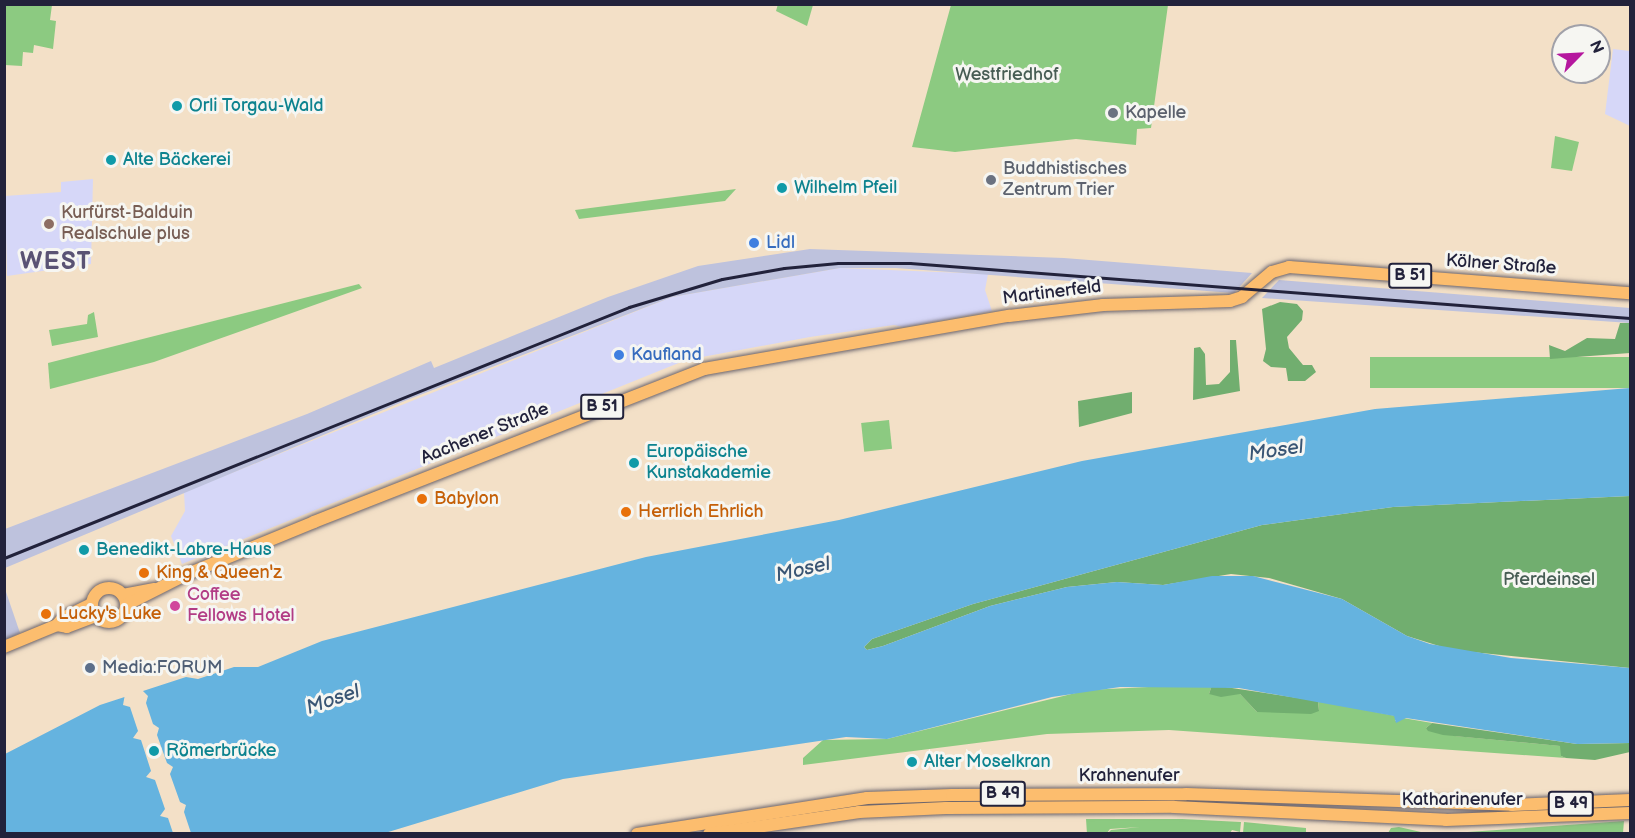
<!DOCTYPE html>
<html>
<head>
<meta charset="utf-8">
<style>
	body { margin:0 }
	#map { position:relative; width:1635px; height:838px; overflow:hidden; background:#f3e0c7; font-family:"Balsamiq Sans",sans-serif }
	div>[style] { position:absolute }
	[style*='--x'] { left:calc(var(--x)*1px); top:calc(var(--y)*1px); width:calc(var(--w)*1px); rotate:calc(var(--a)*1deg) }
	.built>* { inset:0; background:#d6d7f8 }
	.industrial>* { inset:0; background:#bec2dd }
	.green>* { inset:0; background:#8cca81; transform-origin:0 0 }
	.forest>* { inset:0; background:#71ae6f }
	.water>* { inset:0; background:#65b3df }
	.pier>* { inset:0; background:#f3e0c7 }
	.roads { filter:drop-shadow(0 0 2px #6b646c) drop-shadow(0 0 2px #6b646c) }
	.primary>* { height:12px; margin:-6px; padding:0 6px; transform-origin:6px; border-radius:6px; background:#fcbd6e }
	.primary>.ring { margin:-6px; padding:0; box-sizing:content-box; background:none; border:12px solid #fcbd6e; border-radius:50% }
	.rail>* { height:3px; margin:-1.5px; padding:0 1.5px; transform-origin:1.5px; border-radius:1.5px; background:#22223b }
	.dots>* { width:16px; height:16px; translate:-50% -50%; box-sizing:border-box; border:3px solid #f6f6f2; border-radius:50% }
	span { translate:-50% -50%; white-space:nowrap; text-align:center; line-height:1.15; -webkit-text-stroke:6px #f6f6f2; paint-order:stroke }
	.shield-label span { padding:2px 4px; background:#f6f6f2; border:2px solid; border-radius:4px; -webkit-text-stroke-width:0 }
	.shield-label { font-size:16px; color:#22223b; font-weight:700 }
	.park-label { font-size:18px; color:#475d54 }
	.culture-label { font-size:18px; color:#0d838f }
	.left { translate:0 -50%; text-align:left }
	.worship-label { font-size:18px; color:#5b616d }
	.education-label { font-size:18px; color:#785e54 }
	.shop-label { font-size:18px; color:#366cbe }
	.street-label { font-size:18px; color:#22223b }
	.food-label { font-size:18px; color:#c56008 }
	.hotel-label { font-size:18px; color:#b23c85 }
	.service-label { font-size:18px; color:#4e5e75 }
	.water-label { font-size:20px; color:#395574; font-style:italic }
	.district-label { font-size:24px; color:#5a5374; font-weight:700; letter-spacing:1.5px }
	.frame { position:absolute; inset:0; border:6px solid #22223b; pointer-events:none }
	.north { position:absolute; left:1551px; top:24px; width:60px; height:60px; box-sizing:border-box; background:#f6f6f2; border:2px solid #a1a1a9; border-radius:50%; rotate:66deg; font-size:16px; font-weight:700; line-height:24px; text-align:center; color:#22223b }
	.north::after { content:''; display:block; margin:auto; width:21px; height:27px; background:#b5179e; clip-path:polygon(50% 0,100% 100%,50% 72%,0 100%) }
</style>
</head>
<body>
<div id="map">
	<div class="built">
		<div style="clip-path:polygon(1613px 49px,1630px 51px,1630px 126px,1605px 114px)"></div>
		<div style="clip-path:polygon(93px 179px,91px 264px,7px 276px,5px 196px,61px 192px,61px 182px)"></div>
		<div style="clip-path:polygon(840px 268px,988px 274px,985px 290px,992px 311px,903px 327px,894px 325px,810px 337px,686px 360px,182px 564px,171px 536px,185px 511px,184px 492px,672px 297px)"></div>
	</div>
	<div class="industrial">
		<div style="clip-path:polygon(810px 249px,1064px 258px,1252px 273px,1234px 293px,896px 268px,840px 268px,672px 297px,407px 400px,5px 568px,5px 529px,307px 414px,431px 361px,434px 368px,608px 297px,698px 266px)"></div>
		<div style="clip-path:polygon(1279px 280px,1630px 308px,1630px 323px,1262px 298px)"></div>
		<div style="clip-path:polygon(4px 586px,20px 633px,5px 640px,4px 640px)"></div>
	</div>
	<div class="green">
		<div style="clip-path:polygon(778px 4px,813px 5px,807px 26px,776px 11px)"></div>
		<div style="clip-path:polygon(4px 5px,52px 5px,50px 20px,56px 21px,53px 49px,34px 45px,33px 53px,23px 52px,22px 66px,5px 65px)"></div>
		<div style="clip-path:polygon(951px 5px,1168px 5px,1151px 128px,1137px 129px,1136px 145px,1076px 139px,955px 152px,912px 147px)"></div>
		<div style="clip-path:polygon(1555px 136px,1579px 142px,1572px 171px,1551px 168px)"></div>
		<div style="clip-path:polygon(736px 189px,725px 201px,579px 219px,575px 210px)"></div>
		<div style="clip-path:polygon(359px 284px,362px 288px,154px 362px,50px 389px,48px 363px)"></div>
		<div style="clip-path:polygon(94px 312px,98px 337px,52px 346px,49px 330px,87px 324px,88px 315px)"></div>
		<div style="left:1630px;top:357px;width:31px;height:260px;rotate:90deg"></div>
		<div style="left:889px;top:420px;width:29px;height:28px;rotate:84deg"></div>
		<div style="clip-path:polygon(1189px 685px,1212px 685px,1209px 694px,1240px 694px,1257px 712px,1319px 710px,1318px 701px,1396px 716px,1395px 721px,1403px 718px,1432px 723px,1426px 728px,1455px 736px,1561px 746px,1561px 756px,1566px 758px,1169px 730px,1047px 734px,803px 765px,803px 758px,823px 740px,887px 739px,1088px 690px)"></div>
		<div style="clip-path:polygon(1086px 819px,1182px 819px,1241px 822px,1240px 832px,1232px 830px,1230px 833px,1108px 833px,1111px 830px,1140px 827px,1110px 829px,1107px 833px,1087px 834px)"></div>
		<div style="clip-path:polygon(1624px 821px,1623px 833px,1388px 833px,1391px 828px,1399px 827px,1421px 832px,1453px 833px)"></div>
		<div style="clip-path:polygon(1244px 822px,1306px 828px,1306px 833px,1243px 833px)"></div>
	</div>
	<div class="forest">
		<div style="clip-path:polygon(1280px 302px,1297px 304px,1303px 311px,1302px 320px,1287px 337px,1289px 348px,1303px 365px,1312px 365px,1316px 372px,1305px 381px,1288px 381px,1286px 368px,1271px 367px,1263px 361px,1266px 349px,1262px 309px)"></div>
		<div style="clip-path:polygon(1620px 323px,1630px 323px,1630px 353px,1550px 359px,1549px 345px,1565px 351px,1587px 338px,1615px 339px)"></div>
		<div style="clip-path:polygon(1230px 340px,1236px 340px,1240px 391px,1193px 400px,1194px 348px,1200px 347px,1205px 354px,1206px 385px,1219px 384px,1230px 372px)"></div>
		<div style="clip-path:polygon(1132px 392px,1132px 413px,1079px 427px,1078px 401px)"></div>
		<div style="clip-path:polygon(1630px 496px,1630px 668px,1452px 650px,1407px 636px,1342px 599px,1269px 578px,1231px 574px,1163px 585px,1117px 582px,1067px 587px,990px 606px,883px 646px,867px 650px,864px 647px,872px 639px,973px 604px,1262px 525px,1393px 507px)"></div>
		<div style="clip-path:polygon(1212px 685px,1318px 701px,1319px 711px,1311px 714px,1257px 712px,1240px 694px,1221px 697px,1209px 694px)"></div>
		<div style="clip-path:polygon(1432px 723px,1577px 744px,1630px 743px,1630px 752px,1595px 760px,1566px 758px,1561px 756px,1560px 746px,1443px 735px,1428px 731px,1426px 728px)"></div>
	</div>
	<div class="water">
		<div style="clip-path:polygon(1630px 388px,1630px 496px,1393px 507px,1262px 525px,973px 604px,872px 639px,864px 647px,867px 650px,883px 646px,990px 606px,1067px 587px,1117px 582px,1163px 585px,1212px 576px,1253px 576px,1342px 599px,1407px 636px,1430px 644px,1511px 658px,1630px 668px,1630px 743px,1577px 744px,1406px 718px,1396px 723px,1394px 716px,1239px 688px,1120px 687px,1052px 697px,887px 739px,846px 737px,563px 779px,385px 833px,5px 834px,5px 754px,100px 705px,186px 677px,198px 679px,234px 667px,258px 667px,322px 641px,646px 557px,839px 520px,1082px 461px,1375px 409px)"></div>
	</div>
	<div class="pier">
		<div style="clip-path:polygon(141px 689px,148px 696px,146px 703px,153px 724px,159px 728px,157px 735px,167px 763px,173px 767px,170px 774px,180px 802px,186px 805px,184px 812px,191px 833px,173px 833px,168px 818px,160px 816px,165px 809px,155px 780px,146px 777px,151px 771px,141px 740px,133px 738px,138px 731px,130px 707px,123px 705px,125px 694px)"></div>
	</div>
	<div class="roads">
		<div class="primary">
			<div class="ring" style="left:92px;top:588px;width:22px;height:22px"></div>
			<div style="--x:123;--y:595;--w:32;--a:-11"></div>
			<div style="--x:126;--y:605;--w:66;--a:-27"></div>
			<div style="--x:185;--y:575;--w:139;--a:-22.3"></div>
			<div style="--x:314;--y:522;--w:419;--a:-21.4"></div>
			<div style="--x:704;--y:369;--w:310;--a:-9.9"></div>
			<div style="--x:1009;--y:316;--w:95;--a:-6.7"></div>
			<div style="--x:1103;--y:305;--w:127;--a:-1.8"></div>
			<div style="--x:1230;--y:301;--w:13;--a:-18"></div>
			<div style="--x:1242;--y:297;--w:39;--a:-40"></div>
			<div style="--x:1272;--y:272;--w:18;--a:-16"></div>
			<div style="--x:1289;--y:267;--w:342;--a:4.4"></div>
			<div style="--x:57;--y:625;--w:9;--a:-49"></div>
			<div style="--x:63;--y:618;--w:32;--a:-26"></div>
			<div style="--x:4;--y:647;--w:57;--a:-22.5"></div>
			<div style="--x:57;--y:625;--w:10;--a:11"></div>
			<div style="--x:67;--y:627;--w:31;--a:-21"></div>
			<div style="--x:637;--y:834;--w:233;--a:-8.9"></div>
			<div style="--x:867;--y:798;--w:85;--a:-2"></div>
			<div style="--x:952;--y:795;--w:234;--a:-0.2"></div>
			<div style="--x:1186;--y:794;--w:326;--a:1.9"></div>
			<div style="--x:1512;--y:805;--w:118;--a:-2.4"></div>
			<div style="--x:709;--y:834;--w:152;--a:-8.3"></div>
			<div style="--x:859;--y:812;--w:87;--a:-2.6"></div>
			<div style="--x:946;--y:808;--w:228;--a:-0.3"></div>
			<div style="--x:1174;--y:807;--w:272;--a:2.7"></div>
			<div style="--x:1446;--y:820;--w:184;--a:-2.2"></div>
		</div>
	</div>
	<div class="rail">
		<div style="--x:4;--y:558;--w:674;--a:-21.88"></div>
		<div style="--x:629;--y:307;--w:97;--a:-16.8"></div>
		<div style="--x:722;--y:279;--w:63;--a:-10.1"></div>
		<div style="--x:784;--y:268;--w:54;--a:-5.3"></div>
		<div style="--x:838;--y:263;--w:72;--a:0"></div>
		<div style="--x:910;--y:263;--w:722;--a:4.37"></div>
	</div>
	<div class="dots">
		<div style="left:177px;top:106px;background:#0f9aa8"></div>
		<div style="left:1113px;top:113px;background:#6b7280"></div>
		<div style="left:111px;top:160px;background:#0f9aa8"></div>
		<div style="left:991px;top:180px;background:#6b7280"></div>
		<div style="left:782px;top:188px;background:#0f9aa8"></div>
		<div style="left:49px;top:224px;background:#8d6e63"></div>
		<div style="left:754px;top:243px;background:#3f7fe0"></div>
		<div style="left:619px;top:355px;background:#3f7fe0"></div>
		<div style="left:634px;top:463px;background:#0f9aa8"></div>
		<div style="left:422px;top:499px;background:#e8710a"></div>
		<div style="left:626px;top:512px;background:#e8710a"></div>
		<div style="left:84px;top:550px;background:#0f9aa8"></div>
		<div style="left:144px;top:573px;background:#e8710a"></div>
		<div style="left:175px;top:606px;background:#d1479c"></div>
		<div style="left:46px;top:614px;background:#e8710a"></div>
		<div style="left:90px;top:668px;background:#5c6f8a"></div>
		<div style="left:154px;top:751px;background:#0f9aa8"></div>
		<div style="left:912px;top:762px;background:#0f9aa8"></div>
	</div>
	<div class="shield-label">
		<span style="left:1410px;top:276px">B 51</span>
		<span style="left:602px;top:407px">B 51</span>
		<span style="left:1003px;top:794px">B 49</span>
		<span style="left:1571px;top:804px">B 49</span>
	</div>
	<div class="park-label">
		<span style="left:1007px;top:75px">Westfriedhof</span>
		<span style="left:1549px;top:580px">Pferdeinsel</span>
	</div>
	<div class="culture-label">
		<span class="left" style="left:189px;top:106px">Orli Torgau-Wald</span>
		<span class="left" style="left:123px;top:160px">Alte Bäckerei</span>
		<span class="left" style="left:794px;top:188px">Wilhelm Pfeil</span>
		<span class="left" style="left:646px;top:463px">Europäische<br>Kunstakademie</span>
		<span class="left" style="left:96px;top:550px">Benedikt-Labre-Haus</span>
		<span class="left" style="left:166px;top:751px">Römerbrücke</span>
		<span class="left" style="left:924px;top:762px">Alter Moselkran</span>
	</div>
	<div class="worship-label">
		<span class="left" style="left:1125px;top:113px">Kapelle</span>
		<span class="left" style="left:1003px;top:180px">Buddhistisches<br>Zentrum Trier</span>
	</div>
	<div class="education-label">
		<span class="left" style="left:61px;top:224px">Kurfürst-Balduin<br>Realschule plus</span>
	</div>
	<div class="shop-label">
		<span class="left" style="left:766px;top:243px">Lidl</span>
		<span class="left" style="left:631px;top:355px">Kaufland</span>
	</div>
	<div class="street-label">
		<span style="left:1501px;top:265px;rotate:4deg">Kölner Straße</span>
		<span style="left:1052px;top:293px;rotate:-7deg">Martinerfeld</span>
		<span style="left:485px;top:434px;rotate:-22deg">Aachener Straße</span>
		<span style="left:1129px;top:776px">Krahnenufer</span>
		<span style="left:1462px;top:800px">Katharinenufer</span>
	</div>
	<div class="food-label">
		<span class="left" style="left:434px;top:499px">Babylon</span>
		<span class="left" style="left:638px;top:512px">Herrlich Ehrlich</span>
		<span class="left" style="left:156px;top:573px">King &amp; Queen'z</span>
		<span class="left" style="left:58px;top:614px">Lucky's Luke</span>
	</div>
	<div class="hotel-label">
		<span class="left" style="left:187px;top:606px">Coffee<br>Fellows Hotel</span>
	</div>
	<div class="service-label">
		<span class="left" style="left:102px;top:668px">Media:FORUM</span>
	</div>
	<div class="water-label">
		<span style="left:1276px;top:451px;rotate:-8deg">Mosel</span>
		<span style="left:803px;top:570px;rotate:-13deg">Mosel</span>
		<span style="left:333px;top:700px;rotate:-19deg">Mosel</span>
	</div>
	<div class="district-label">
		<span style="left:56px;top:262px">WEST</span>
	</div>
	<div class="frame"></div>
	<div class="north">N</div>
</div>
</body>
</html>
